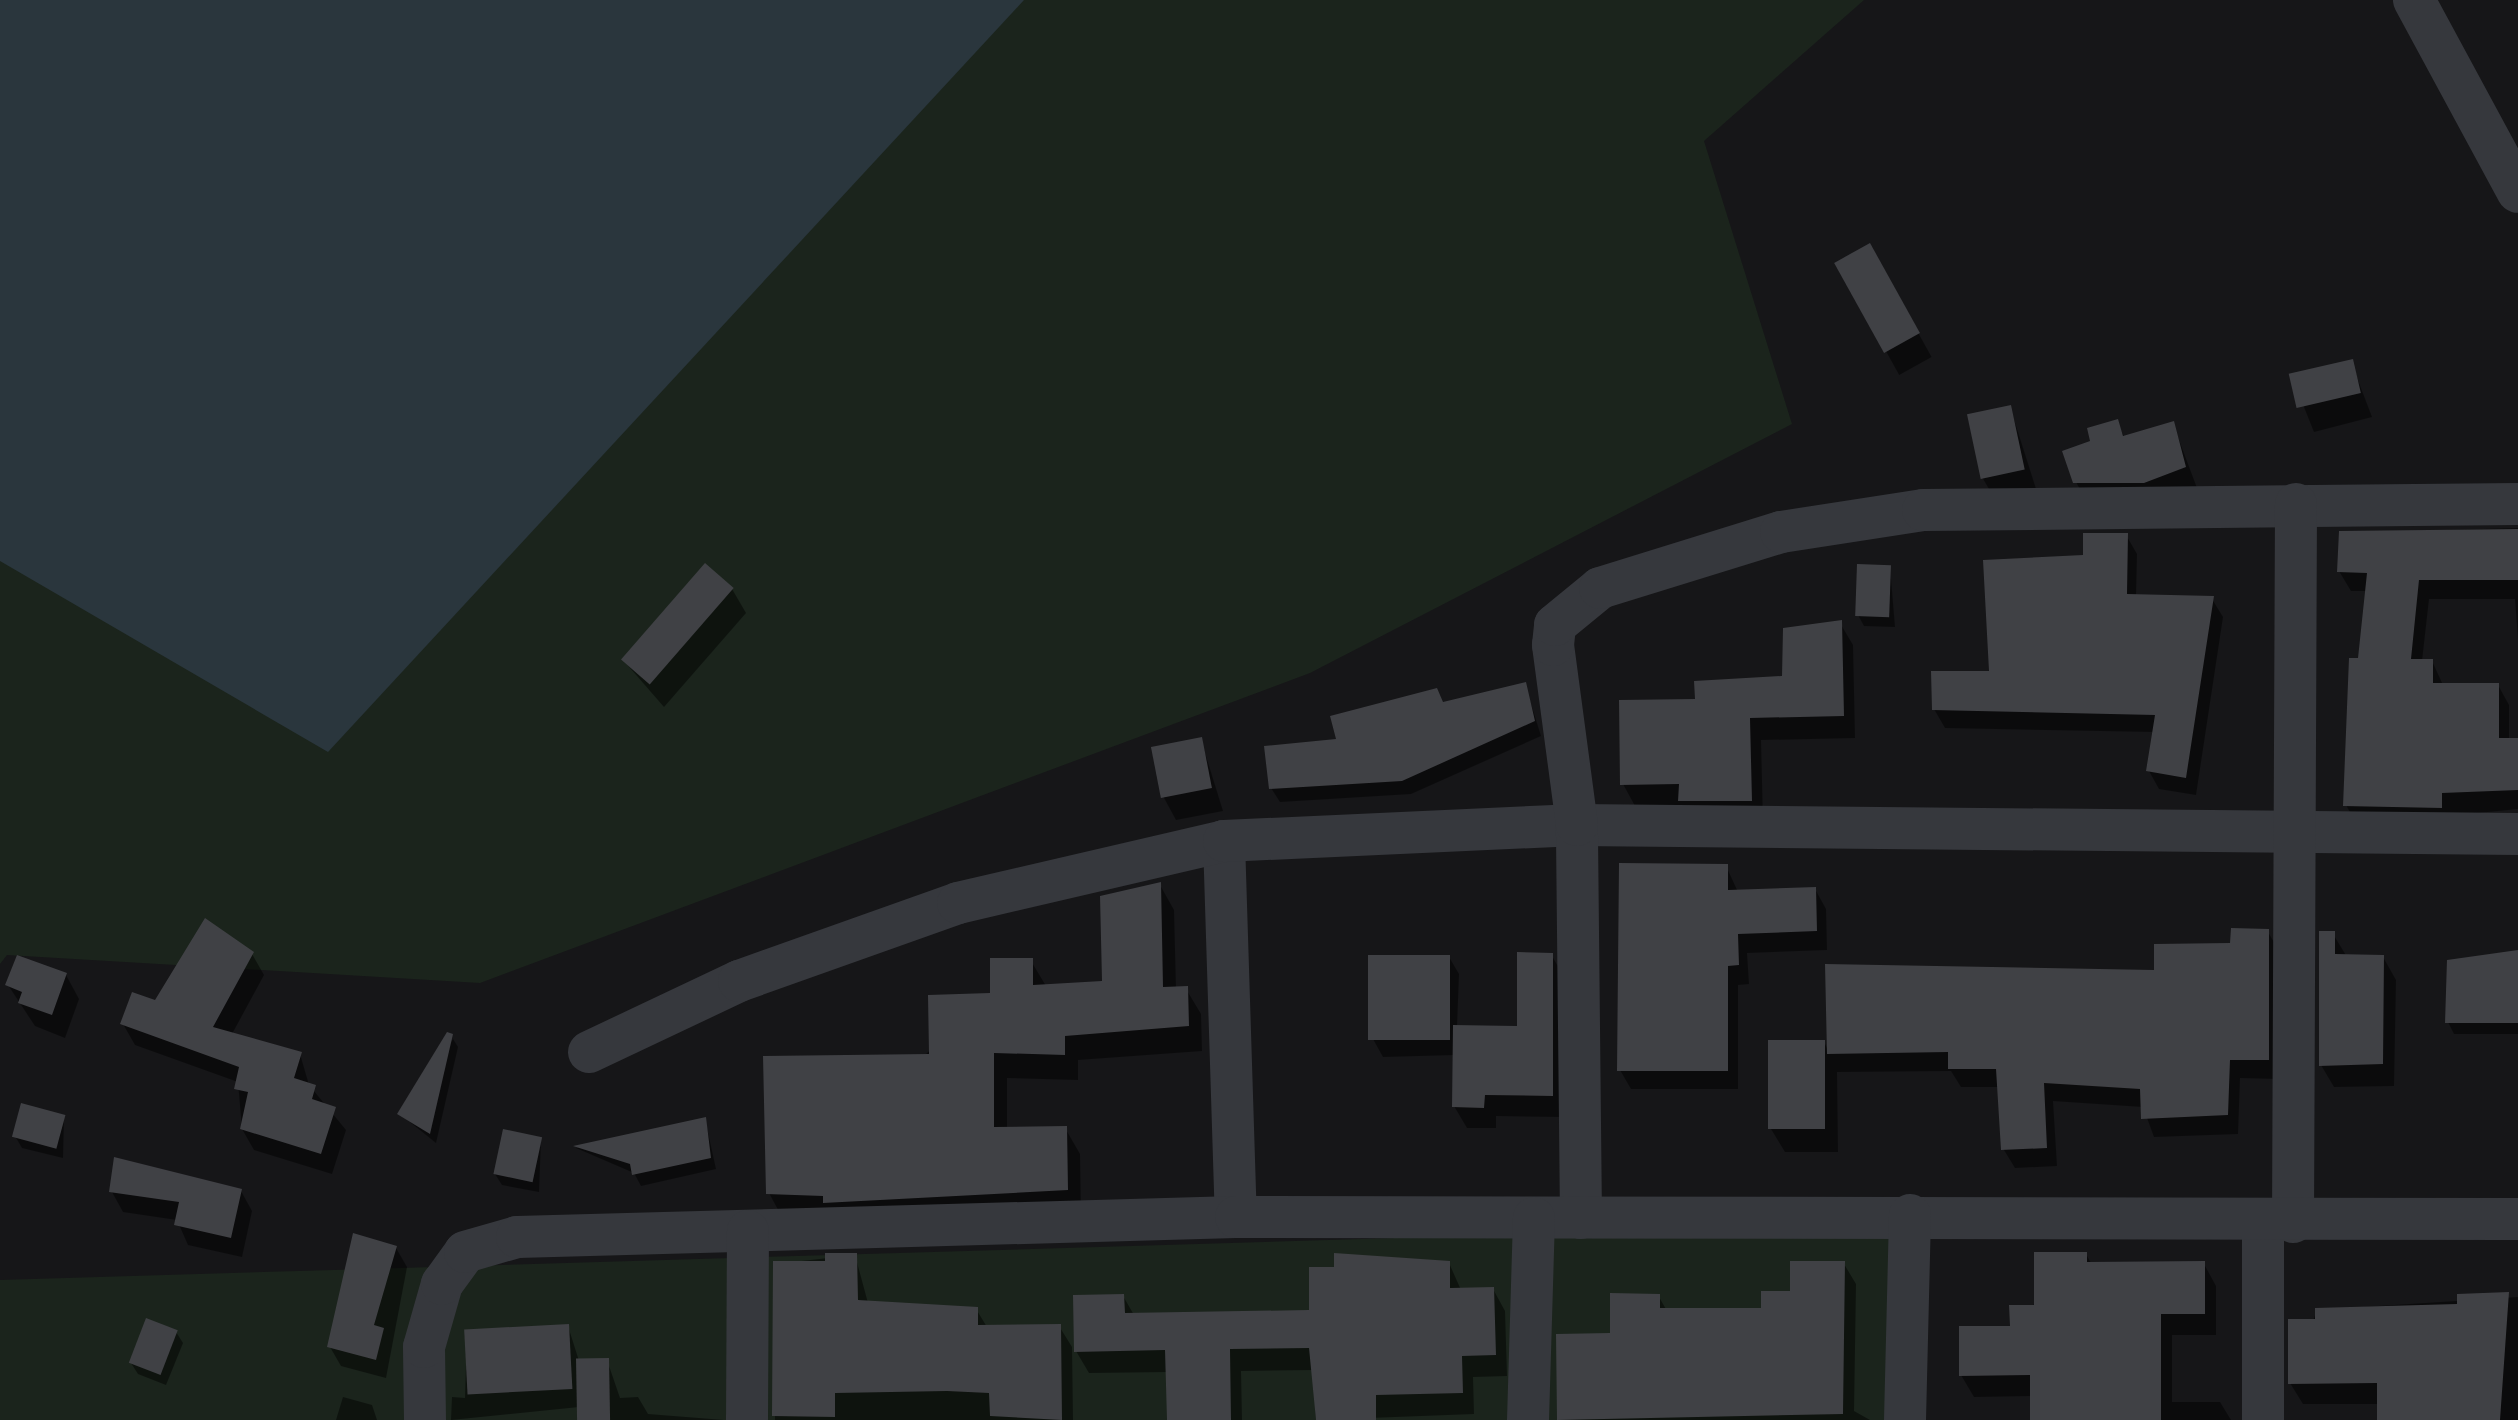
<!DOCTYPE html>
<html>
<head>
<meta charset="utf-8">
<style>
	body { margin:0 }
	#map { position:relative; width:2518px; height:1420px; overflow:hidden; background:#161618; font-family:"Sofia Sans Condensed",sans-serif }
	div>[style] { position:absolute }
	[style*='--x'] { left:calc(var(--x)*1px); top:calc(var(--y)*1px); width:calc(var(--w)*1px); rotate:calc(var(--a)*1deg) }
	.green>* { inset:0; background:#1b241c }
	.water>* { inset:0; background:#2a363d }
	.shadow>* { inset:0; background:#0007; transform-origin:0 0 }
	.building>* { inset:0; background:#404145; transform-origin:0 0 }
	.minor>* { height:42px; margin:-21px; padding:0 21px; transform-origin:21px; border-radius:21px; background:#36383d }
	span { translate:-50% -50%; white-space:nowrap; text-align:center; line-height:1.15; -webkit-text-stroke:9px #111113; paint-order:stroke }
</style>
</head>
<body>
<div id="map">
	<div class="green">
		<div style="clip-path:polygon(0 0,1864px 0,1704px 141px,1792px 424px,1310px 673px,480px 983px,7px 955px,0 964px)"></div>
		<div style="clip-path:polygon(1895px 1223px,1900px 1420px,0 1420px,0 1280px)"></div>
	</div>
	<div class="water">
		<div style="clip-path:polygon(0 0,1024px 0,328px 752px,0 561px)"></div>
	</div>
	<div class="shadow">
		<div style="left:1870px;top:246px;width:127px;height:37px;rotate:61deg"></div>
		<div style="clip-path:polygon(2351px 362px,2372px 417px,2314px 432px,2292px 377px)"></div>
		<div style="clip-path:polygon(2010px 407px,2037px 492px,1996px 501px,1982px 477px)"></div>
		<div style="clip-path:polygon(2116px 422px,2125px 438px,2173px 424px,2197px 488px,2088px 504px,2076px 482px,2094px 443px)"></div>
		<div style="clip-path:polygon(2518px 528px,2518px 639px,2515px 599px,2429px 599px,2422px 661px,2432px 661px,2443px 685px,2498px 685px,2509px 705px,2509px 740px,2518px 740px,2518px 809px,2357px 825px,2346px 805px,2368px 591px,2351px 591px,2339px 571px,2341px 533px)"></div>
		<div style="clip-path:polygon(2126px 535px,2137px 554px,2136px 596px,2212px 599px,2223px 617px,2196px 795px,2159px 789px,2149px 771px,2155px 732px,1945px 728px,1934px 709px,1991px 673px,2086px 558px)"></div>
		<div style="clip-path:polygon(1890px 567px,1895px 627px,1864px 626px,1858px 615px)"></div>
		<div style="clip-path:polygon(732px 589px,746px 613px,664px 707px,624px 661px)"></div>
		<div style="clip-path:polygon(1840px 623px,1853px 645px,1855px 738px,1761px 740px,1763px 822px,1635px 806px,1623px 784px,1784px 678px)"></div>
		<div style="clip-path:polygon(1525px 685px,1541px 736px,1411px 794px,1280px 802px,1271px 788px,1339px 742px)"></div>
		<div style="clip-path:polygon(1201px 740px,1223px 811px,1176px 820px,1163px 796px)"></div>
		<div style="clip-path:polygon(1726px 866px,1738px 892px,1815px 889px,1826px 909px,1827px 950px,1747px 953px,1749px 984px,1738px 985px,1738px 1089px,1631px 1089px,1620px 1070px)"></div>
		<div style="clip-path:polygon(1160px 885px,1174px 910px,1176px 989px,1186px 989px,1201px 1014px,1202px 1051px,1078px 1060px,1078px 1080px,1007px 1078px,1007px 1129px,1065px 1128px,1080px 1154px,1081px 1215px,783px 1219px,769px 1193px,1031px 961px,1046px 986px,1104px 984px)"></div>
		<div style="clip-path:polygon(2268px 932px,2279px 951px,2278px 1079px,2240px 1078px,2238px 1134px,2154px 1137px,2143px 1107px,2053px 1101px,2057px 1166px,2015px 1168px,2004px 1150px,2000px 1087px,1961px 1087px,1951px 1071px,1837px 1072px,1838px 1152px,1785px 1152px,1771px 1129px,1824px 1042px,1829px 1052px,2157px 972px)"></div>
		<div style="clip-path:polygon(2333px 934px,2347px 957px,2383px 957px,2396px 980px,2394px 1086px,2334px 1087px,2321px 1065px)"></div>
		<div style="clip-path:polygon(252px 954px,264px 975px,232px 1034px,300px 1054px,309px 1085px,346px 1130px,332px 1174px,254px 1150px,242px 1129px,238px 1082px,135px 1045px,123px 1024px)"></div>
		<div style="clip-path:polygon(2518px 954px,2518px 1034px,2454px 1034px,2448px 1022px)"></div>
		<div style="clip-path:polygon(1552px 956px,1564px 977px,1564px 1117px,1496px 1116px,1496px 1128px,1467px 1128px,1454px 1106px,1455px 1055px,1383px 1057px,1373px 1039px,1449px 957px,1459px 974px,1457px 1027px,1520px 1028px)"></div>
		<div style="clip-path:polygon(66px 975px,79px 999px,65px 1038px,35px 1026px,8px 985px)"></div>
		<div style="clip-path:polygon(453px 1039px,458px 1047px,436px 1143px,400px 1114px)"></div>
		<div style="clip-path:polygon(64px 1117px,63px 1158px,22px 1148px,15px 1136px)"></div>
		<div style="clip-path:polygon(705px 1119px,716px 1169px,641px 1186px,634px 1173px,576px 1148px)"></div>
		<div style="clip-path:polygon(541px 1139px,539px 1192px,502px 1185px,495px 1174px)"></div>
		<div style="clip-path:polygon(241px 1191px,252px 1211px,242px 1257px,188px 1245px,177px 1220px,123px 1212px,112px 1192px)"></div>
		<div style="clip-path:polygon(396px 1248px,407px 1267px,386px 1378px,341px 1366px,330px 1347px)"></div>
		<div style="clip-path:polygon(2086px 1254px,2092px 1265px,2204px 1264px,2216px 1286px,2216px 1335px,2172px 1335px,2172px 1402px,2220px 1402px,2231px 1420px,2032px 1420px,2032px 1396px,1974px 1397px,1961px 1375px)"></div>
		<div style="clip-path:polygon(855px 1255px,868px 1303px,976px 1309px,987px 1327px,1059px 1326px,1072px 1347px,1073px 1420px,775px 1420px,775px 1264px)"></div>
		<div style="clip-path:polygon(1449px 1263px,1461px 1290px,1493px 1289px,1505px 1311px,1507px 1376px,1473px 1377px,1474px 1414px,1316px 1420px,1313px 1370px,1241px 1371px,1242px 1420px,1169px 1420px,1168px 1372px,1089px 1373px,1076px 1351px,1123px 1296px,1134px 1315px,1311px 1312px)"></div>
		<div style="clip-path:polygon(1844px 1264px,1856px 1284px,1854px 1411px,1870px 1420px,1559px 1420px,1558px 1337px,1613px 1336px,1659px 1297px,1667px 1311px,1764px 1311px)"></div>
		<div style="clip-path:polygon(2518px 1297px,2518px 1420px,2380px 1420px,2380px 1404px,2303px 1404px,2290px 1383px,2317px 1310px)"></div>
		<div style="clip-path:polygon(568px 1326px,579px 1361px,607px 1360px,620px 1398px,638px 1397px,648px 1414px,724px 1420px,580px 1420px,579px 1407px,451px 1420px,452px 1397px,465px 1398px,467px 1332px)"></div>
		<div style="clip-path:polygon(176px 1332px,183px 1343px,166px 1385px,138px 1374px,131px 1363px)"></div>
		<div style="clip-path:polygon(343px 1397px,372px 1405px,377px 1420px,336px 1420px)"></div>
	</div>
	<div class="building">
		<div style="left:1870px;top:243px;width:103px;height:41px;rotate:61deg"></div>
		<div style="left:2353px;top:359px;width:35px;height:66px;rotate:77deg"></div>
		<div style="left:2011px;top:405px;width:66px;height:45px;rotate:78deg"></div>
		<div style="clip-path:polygon(2118px 419px,2123px 436px,2174px 421px,2186px 467px,2144px 483px,2073px 483px,2062px 451px,2090px 441px,2087px 428px)"></div>
		<div style="clip-path:polygon(2518px 529px,2518px 580px,2419px 580px,2411px 659px,2433px 659px,2433px 683px,2499px 683px,2499px 738px,2518px 738px,2518px 790px,2442px 793px,2442px 808px,2343px 806px,2349px 658px,2358px 658px,2367px 573px,2337px 572px,2339px 531px)"></div>
		<div style="clip-path:polygon(2083px 533px,2128px 533px,2127px 594px,2214px 596px,2186px 778px,2146px 771px,2155px 715px,1932px 710px,1931px 671px,1989px 671px,1983px 560px,2083px 555px)"></div>
		<div style="left:705px;top:563px;width:38px;height:128px;rotate:41deg"></div>
		<div style="left:1857px;top:564px;width:34px;height:52px;rotate:2deg"></div>
		<div style="clip-path:polygon(1842px 620px,1844px 716px,1750px 718px,1752px 801px,1678px 801px,1679px 784px,1620px 785px,1619px 700px,1695px 699px,1694px 681px,1782px 676px,1783px 628px)"></div>
		<div style="clip-path:polygon(1526px 682px,1535px 721px,1402px 781px,1269px 789px,1264px 746px,1336px 739px,1330px 716px,1437px 688px,1443px 702px)"></div>
		<div style="left:1202px;top:737px;width:52px;height:52px;rotate:79deg"></div>
		<div style="clip-path:polygon(1619px 863px,1728px 864px,1728px 890px,1816px 887px,1817px 931px,1738px 934px,1739px 965px,1728px 966px,1728px 1071px,1617px 1071px)"></div>
		<div style="clip-path:polygon(1161px 882px,1163px 987px,1188px 986px,1189px 1026px,1065px 1036px,1065px 1055px,994px 1053px,994px 1127px,1067px 1126px,1068px 1190px,823px 1203px,823px 1196px,766px 1194px,763px 1056px,929px 1054px,928px 995px,990px 993px,990px 958px,1033px 958px,1033px 985px,1102px 981px,1100px 896px)"></div>
		<div style="clip-path:polygon(205px 918px,254px 952px,213px 1027px,302px 1052px,294px 1078px,316px 1085px,312px 1099px,336px 1107px,321px 1154px,240px 1129px,248px 1092px,234px 1089px,239px 1067px,120px 1024px,132px 992px,155px 1000px)"></div>
		<div style="clip-path:polygon(2231px 928px,2269px 929px,2269px 1060px,2230px 1060px,2228px 1115px,2141px 1119px,2140px 1089px,2044px 1083px,2047px 1148px,2001px 1150px,1996px 1069px,1948px 1069px,1948px 1052px,1827px 1054px,1825px 964px,2154px 970px,2154px 944px,2230px 943px)"></div>
		<div style="clip-path:polygon(2319px 931px,2335px 931px,2335px 954px,2384px 955px,2383px 1064px,2319px 1066px)"></div>
		<div style="clip-path:polygon(2518px 950px,2518px 1023px,2445px 1023px,2447px 960px)"></div>
		<div style="clip-path:polygon(1517px 952px,1553px 953px,1553px 1096px,1485px 1095px,1484px 1108px,1452px 1107px,1453px 1025px,1517px 1026px)"></div>
		<div style="clip-path:polygon(17px 955px,67px 973px,52px 1015px,18px 1003px,22px 992px,5px 985px)"></div>
		<div style="left:1368px;top:955px;width:82px;height:85px"></div>
		<div style="clip-path:polygon(447px 1032px,453px 1034px,430px 1134px,397px 1114px)"></div>
		<div style="left:1768px;top:1040px;width:57px;height:89px"></div>
		<div style="left:21px;top:1103px;width:46px;height:35px;rotate:15deg"></div>
		<div style="clip-path:polygon(706px 1117px,711px 1158px,632px 1175px,630px 1164px,573px 1146px)"></div>
		<div style="left:503px;top:1129px;width:40px;height:46px;rotate:12deg"></div>
		<div style="clip-path:polygon(114px 1157px,242px 1189px,231px 1238px,174px 1225px,179px 1202px,109px 1192px)"></div>
		<div style="clip-path:polygon(353px 1233px,397px 1246px,374px 1325px,384px 1328px,376px 1360px,327px 1347px)"></div>
		<div style="clip-path:polygon(2034px 1252px,2087px 1252px,2087px 1262px,2205px 1261px,2205px 1314px,2161px 1314px,2161px 1420px,2030px 1420px,2030px 1375px,1959px 1376px,1959px 1326px,2010px 1326px,2009px 1305px,2034px 1305px)"></div>
		<div style="clip-path:polygon(825px 1253px,857px 1253px,858px 1300px,978px 1307px,978px 1325px,1061px 1324px,1062px 1420px,990px 1416px,989px 1393px,947px 1391px,835px 1393px,835px 1417px,772px 1416px,773px 1261px,825px 1261px)"></div>
		<div style="clip-path:polygon(1334px 1253px,1450px 1261px,1450px 1288px,1494px 1287px,1496px 1355px,1462px 1356px,1463px 1393px,1376px 1395px,1376px 1420px,1316px 1420px,1309px 1348px,1230px 1349px,1231px 1420px,1167px 1420px,1165px 1350px,1074px 1352px,1073px 1295px,1124px 1294px,1125px 1313px,1309px 1310px,1309px 1267px,1334px 1267px)"></div>
		<div style="clip-path:polygon(1790px 1261px,1845px 1261px,1843px 1414px,1557px 1420px,1556px 1334px,1610px 1333px,1610px 1293px,1660px 1294px,1660px 1308px,1761px 1308px,1761px 1291px,1790px 1291px)"></div>
		<div style="clip-path:polygon(2509px 1292px,2500px 1420px,2377px 1420px,2377px 1383px,2288px 1384px,2288px 1319px,2315px 1319px,2315px 1308px,2457px 1304px,2457px 1294px)"></div>
		<div style="left:146px;top:1318px;width:34px;height:48px;rotate:21deg"></div>
		<div style="left:569px;top:1324px;width:65px;height:105px;rotate:87deg"></div>
		<div style="left:609px;top:1358px;width:62px;height:33px;rotate:89deg"></div>
	</div>
	<div class="minor">
		<div style="--x:2414;--y:0;--w:218;--a:61.6"></div>
		<div style="--x:1224;--y:841;--w:376;--a:88.2"></div>
		<div style="--x:589;--y:1052;--w:166;--a:-25.3"></div>
		<div style="--x:739;--y:981;--w:232;--a:-19.6"></div>
		<div style="--x:958;--y:903;--w:273;--a:-13.1"></div>
		<div style="--x:1224;--y:841;--w:353;--a:-2.6"></div>
		<div style="--x:1577;--y:825;--w:941;--a:0.55"></div>
		<div style="--x:1581;--y:1218;--w:393;--a:-90.6"></div>
		<div style="--x:1577;--y:825;--w:182;--a:-97.6"></div>
		<div style="--x:1553;--y:645;--w:20;--a:-84"></div>
		<div style="--x:1555;--y:625;--w:58;--a:-39.4"></div>
		<div style="--x:1600;--y:588;--w:189;--a:-17.2"></div>
		<div style="--x:1781;--y:532;--w:144;--a:-8.8"></div>
		<div style="--x:1923;--y:510;--w:595;--a:-0.58"></div>
		<div style="--x:2263;--y:1222;--w:198;--a:90"></div>
		<div style="--x:2293;--y:1222;--w:718;--a:-89.76"></div>
		<div style="--x:425;--y:1420;--w:73;--a:-90.8"></div>
		<div style="--x:424;--y:1347;--w:66;--a:-74.1"></div>
		<div style="--x:442;--y:1284;--w:39;--a:-54"></div>
		<div style="--x:465;--y:1252;--w:54;--a:-16.1"></div>
		<div style="--x:517;--y:1237;--w:719;--a:-1.59"></div>
		<div style="--x:1236;--y:1217;--w:1282;--a:0.09"></div>
		<div style="--x:747;--y:1420;--w:189;--a:-89.7"></div>
		<div style="--x:1528;--y:1420;--w:202;--a:-88.3"></div>
		<div style="--x:1905;--y:1420;--w:205;--a:-88.6"></div>
	</div>
</div>
</body>
</html>
